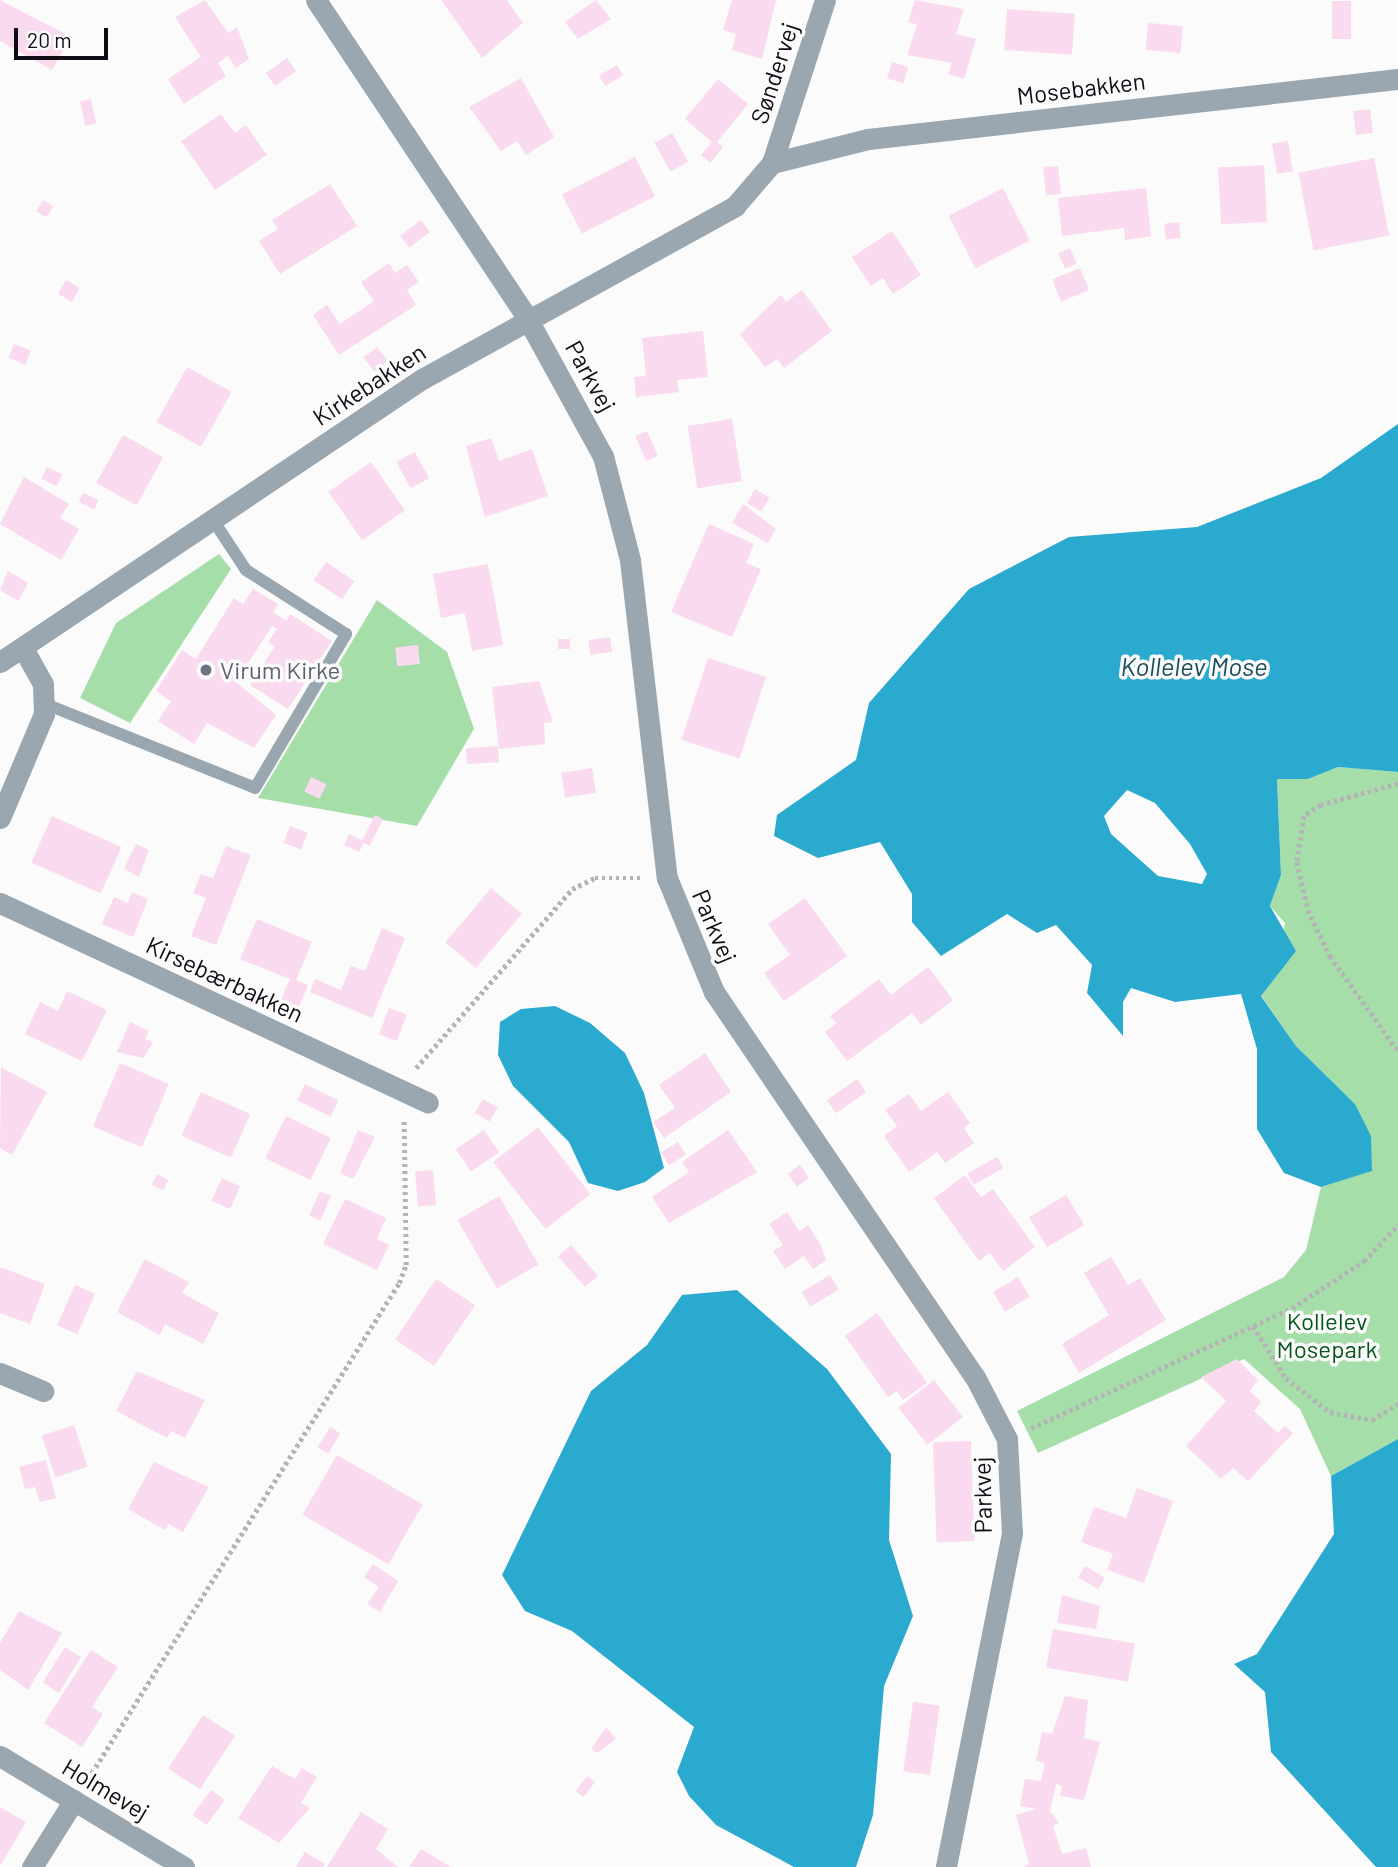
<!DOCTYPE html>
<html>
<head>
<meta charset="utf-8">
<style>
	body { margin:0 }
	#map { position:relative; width:1398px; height:1867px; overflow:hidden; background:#fbfbfb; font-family:Barlow,sans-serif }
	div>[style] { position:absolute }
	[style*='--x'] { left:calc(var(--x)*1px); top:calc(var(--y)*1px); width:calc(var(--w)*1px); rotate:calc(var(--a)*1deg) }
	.green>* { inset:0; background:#a6dea9 }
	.water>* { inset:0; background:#2baacf }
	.building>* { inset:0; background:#f9daef; transform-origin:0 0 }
	.path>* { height:4.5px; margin-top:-2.25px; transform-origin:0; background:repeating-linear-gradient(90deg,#b4b3b6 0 3.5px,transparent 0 7px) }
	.lane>* { height:12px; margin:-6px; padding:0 6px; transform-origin:6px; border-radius:6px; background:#9ba7b0 }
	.street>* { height:21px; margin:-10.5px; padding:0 10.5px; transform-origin:10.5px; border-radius:10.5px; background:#9ba7b0 }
	.dots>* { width:19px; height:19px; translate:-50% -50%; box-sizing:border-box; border:4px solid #fbfbfb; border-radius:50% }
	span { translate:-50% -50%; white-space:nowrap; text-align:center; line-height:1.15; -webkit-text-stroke:7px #fbfbfb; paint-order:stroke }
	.street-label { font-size:24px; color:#100c16 }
	.worship-label { font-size:24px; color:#5b616d }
	.left { translate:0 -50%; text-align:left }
	.park-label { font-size:24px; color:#05561a }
	.water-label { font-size:26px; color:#1c4e5e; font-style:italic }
	.scale { position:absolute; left:14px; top:28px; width:94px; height:32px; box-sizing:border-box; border:4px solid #100c16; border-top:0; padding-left:9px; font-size:21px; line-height:24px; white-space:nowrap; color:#100c16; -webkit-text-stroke:5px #fbfbfb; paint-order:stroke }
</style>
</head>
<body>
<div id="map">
	<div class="green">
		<div style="clip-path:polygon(219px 554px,231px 569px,130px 723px,80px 698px,116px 623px)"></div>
		<div style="clip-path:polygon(377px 600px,447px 652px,474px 729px,417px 826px,258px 798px)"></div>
		<div style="clip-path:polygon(1338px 767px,1398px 772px,1398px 1439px,1331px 1476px,1300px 1409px,1244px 1359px,1038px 1453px,1017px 1411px,1284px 1277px,1306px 1250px,1321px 1187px,1371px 1171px,1355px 1104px,1296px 1046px,1261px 995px,1277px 975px,1285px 923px,1270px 906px,1281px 875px,1277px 778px,1308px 779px)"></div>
	</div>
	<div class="water">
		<div style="clip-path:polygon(evenodd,1398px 424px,1398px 772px,1338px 767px,1308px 779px,1277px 779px,1281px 875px,1270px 906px,1296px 951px,1261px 996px,1296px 1046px,1355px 1104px,1371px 1136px,1372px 1171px,1321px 1187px,1284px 1173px,1257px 1129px,1257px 1049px,1241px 994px,1175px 1002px,1131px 988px,1123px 1002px,1123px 1036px,1087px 993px,1092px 965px,1056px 925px,1037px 933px,1007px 914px,941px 956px,912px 922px,912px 894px,880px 842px,818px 858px,774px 836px,777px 815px,856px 760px,869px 703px,969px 589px,1069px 537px,1197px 527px,1321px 478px,1398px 424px,1127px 790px,1155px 803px,1190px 844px,1207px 874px,1202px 884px,1158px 876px,1111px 834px,1104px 816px,1127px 790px)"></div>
		<div style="clip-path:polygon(555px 1006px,590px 1023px,625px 1053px,644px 1093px,664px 1168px,645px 1182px,618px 1191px,588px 1183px,569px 1142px,513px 1086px,498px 1055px,500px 1022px,521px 1009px)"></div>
		<div style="clip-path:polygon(737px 1290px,827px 1369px,891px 1454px,889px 1540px,913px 1616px,884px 1686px,873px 1815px,856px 1867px,794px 1867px,716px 1825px,689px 1796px,677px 1772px,694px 1727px,572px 1631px,525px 1611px,502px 1575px,591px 1391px,647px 1345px,682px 1295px)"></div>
		<div style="clip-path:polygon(1398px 1439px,1398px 1867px,1376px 1867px,1271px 1752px,1265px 1692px,1234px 1664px,1257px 1654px,1334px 1534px,1331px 1476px)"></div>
	</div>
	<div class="building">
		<div style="clip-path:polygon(0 0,71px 37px,52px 70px,0 41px)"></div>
		<div style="clip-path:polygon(205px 0,228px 33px,237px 27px,249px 59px,236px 68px,228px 56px,218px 63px,226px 76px,184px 104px,168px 79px,201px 57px,175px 17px)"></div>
		<div style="clip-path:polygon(441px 0,507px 0,523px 23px,482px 58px)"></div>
		<div style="clip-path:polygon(596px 0,611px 19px,578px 39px,565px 22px)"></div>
		<div style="clip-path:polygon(732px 0,776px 0,762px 59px,732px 50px,736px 34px,723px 30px)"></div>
		<div style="clip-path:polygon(915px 0,964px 9px,956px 34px,976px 39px,964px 79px,948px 74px,952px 63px,907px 55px,917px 25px,908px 22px)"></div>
		<div style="left:1351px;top:1px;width:38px;height:19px;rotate:90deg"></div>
		<div style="left:1007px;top:9px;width:68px;height:41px;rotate:4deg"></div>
		<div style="left:1148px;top:23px;width:35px;height:27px;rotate:5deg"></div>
		<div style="left:287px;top:58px;width:16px;height:26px;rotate:55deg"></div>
		<div style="left:892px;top:62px;width:17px;height:17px;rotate:17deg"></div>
		<div style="left:617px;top:65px;width:12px;height:21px;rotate:59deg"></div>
		<div style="clip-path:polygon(521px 78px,554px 137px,526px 155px,517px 141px,501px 151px,469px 107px)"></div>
		<div style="clip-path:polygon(718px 79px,748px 104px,717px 142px,723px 147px,710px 163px,701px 155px,712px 142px,685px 119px)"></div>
		<div style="left:91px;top:99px;width:25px;height:11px;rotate:78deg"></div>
		<div style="left:1370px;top:109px;width:24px;height:17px;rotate:83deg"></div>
		<div style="clip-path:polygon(221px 114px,235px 133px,246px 125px,267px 155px,215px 190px,181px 141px)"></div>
		<div style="left:672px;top:133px;width:33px;height:20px;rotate:61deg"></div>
		<div style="left:1288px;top:141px;width:31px;height:16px;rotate:81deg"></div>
		<div style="left:635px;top:157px;width:44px;height:82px;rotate:63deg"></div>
		<div style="left:1374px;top:158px;width:79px;height:77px;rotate:79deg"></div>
		<div style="left:1264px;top:165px;width:57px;height:46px;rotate:87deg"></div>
		<div style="left:1058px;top:166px;width:28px;height:15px;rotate:84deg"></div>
		<div style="clip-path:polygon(330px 184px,357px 226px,280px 274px,259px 241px,278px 229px,272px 220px)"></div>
		<div style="left:1003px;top:188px;width:59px;height:61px;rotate:63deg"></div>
		<div style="clip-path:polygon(1146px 188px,1151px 236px,1125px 240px,1124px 228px,1062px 236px,1058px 198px)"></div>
		<div style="left:43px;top:200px;width:12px;height:13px;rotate:31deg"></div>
		<div style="left:421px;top:220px;width:15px;height:26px;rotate:53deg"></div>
		<div style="left:1179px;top:222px;width:16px;height:15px;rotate:83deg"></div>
		<div style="clip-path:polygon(892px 231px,921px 275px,893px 294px,883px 278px,871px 286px,852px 257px)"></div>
		<div style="left:1070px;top:248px;width:17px;height:13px;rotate:66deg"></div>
		<div style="clip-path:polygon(389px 263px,395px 273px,407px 265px,419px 282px,407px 290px,416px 305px,339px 355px,313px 315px,327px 305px,340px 324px,374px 301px,361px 282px)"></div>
		<div style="left:1080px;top:268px;width:24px;height:30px;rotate:68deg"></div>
		<div style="left:66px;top:280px;width:16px;height:16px;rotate:30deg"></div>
		<div style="clip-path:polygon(802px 290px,832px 331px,784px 368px,777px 359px,765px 367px,740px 334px,781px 295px,786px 302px)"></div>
		<div style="clip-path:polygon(703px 331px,708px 377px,677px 380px,679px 392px,636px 397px,634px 377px,646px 376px,642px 338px)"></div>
		<div style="left:14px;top:344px;width:18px;height:15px;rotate:22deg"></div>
		<div style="left:377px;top:347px;width:18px;height:17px;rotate:52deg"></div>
		<div style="left:187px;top:367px;width:51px;height:63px;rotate:29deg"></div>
		<div style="left:732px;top:419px;width:63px;height:45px;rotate:81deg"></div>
		<div style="left:647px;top:431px;width:27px;height:13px;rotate:66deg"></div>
		<div style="left:123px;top:435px;width:46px;height:55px;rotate:29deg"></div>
		<div style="clip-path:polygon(491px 438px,499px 461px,532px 449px,548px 496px,485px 517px,466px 446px)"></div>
		<div style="left:415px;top:452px;width:30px;height:21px;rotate:62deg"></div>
		<div style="left:371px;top:462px;width:59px;height:52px;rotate:55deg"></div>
		<div style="left:47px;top:467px;width:17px;height:13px;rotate:25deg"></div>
		<div style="clip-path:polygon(24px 477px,69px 504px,60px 518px,79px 529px,61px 560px,0 524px)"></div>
		<div style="left:755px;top:489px;width:17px;height:16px;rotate:31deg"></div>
		<div style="left:83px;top:493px;width:17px;height:10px;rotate:25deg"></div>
		<div style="clip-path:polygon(743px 504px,776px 529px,768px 543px,732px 523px)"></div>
		<div style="clip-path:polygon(709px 524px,754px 544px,746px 563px,761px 569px,732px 637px,671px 612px)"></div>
		<div style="left:326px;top:562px;width:34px;height:22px;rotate:34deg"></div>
		<div style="clip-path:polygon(488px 564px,503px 645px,472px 651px,465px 613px,441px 618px,433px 574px)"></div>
		<div style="clip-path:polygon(8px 571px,28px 583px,18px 601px,0 590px)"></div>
		<div style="clip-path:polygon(253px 589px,278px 604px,273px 612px,286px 621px,290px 614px,332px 641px,288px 709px,250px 685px,275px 646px,268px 642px,277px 629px,272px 626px,236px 682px,276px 715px,254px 748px,207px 723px,194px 744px,158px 721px,171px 701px,156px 691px,182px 650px,196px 659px,234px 598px,243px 604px)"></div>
		<div style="left:610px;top:637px;width:15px;height:22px;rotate:82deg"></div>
		<div style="left:558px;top:639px;width:12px;height:10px"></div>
		<div style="left:418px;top:645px;width:19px;height:23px;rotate:84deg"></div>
		<div style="left:708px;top:658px;width:61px;height:86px;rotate:18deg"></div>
		<div style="clip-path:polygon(539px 681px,553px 722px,544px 723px,545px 744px,499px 749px,492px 687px)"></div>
		<div style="left:498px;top:746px;width:16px;height:32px;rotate:86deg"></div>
		<div style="left:592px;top:768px;width:25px;height:31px;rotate:81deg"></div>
		<div style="left:311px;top:777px;width:17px;height:16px;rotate:25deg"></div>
		<div style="left:375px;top:815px;width:9px;height:30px;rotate:27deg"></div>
		<div style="left:52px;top:816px;width:76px;height:51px;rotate:24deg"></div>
		<div style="left:290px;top:826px;width:19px;height:18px;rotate:21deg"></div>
		<div style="left:349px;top:834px;width:17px;height:12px;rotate:25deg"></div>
		<div style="clip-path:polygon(136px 844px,149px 850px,139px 877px,124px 869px)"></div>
		<div style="clip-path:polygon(226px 846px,251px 855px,216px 945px,191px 936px,206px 898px,193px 893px,201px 874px,213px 878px)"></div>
		<div style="left:491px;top:888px;width:40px;height:71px;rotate:40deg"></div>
		<div style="clip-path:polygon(132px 892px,148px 899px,133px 937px,102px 924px,114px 897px,128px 903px)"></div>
		<div style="clip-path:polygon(805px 898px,847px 956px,784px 1001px,764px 973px,790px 955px,768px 924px)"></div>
		<div style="clip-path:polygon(257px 919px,312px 942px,296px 980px,308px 985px,297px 1012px,279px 1004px,290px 979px,240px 959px)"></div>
		<div style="clip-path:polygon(382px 928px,405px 938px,372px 1018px,310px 992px,315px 979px,341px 990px,351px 966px,365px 971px)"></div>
		<div style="clip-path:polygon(928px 967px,953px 1000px,921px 1025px,912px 1013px,847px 1061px,825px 1032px,836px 1023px,830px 1016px,879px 979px,891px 995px)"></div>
		<div style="clip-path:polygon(67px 991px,107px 1010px,82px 1061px,25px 1034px,40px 1002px,58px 1011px)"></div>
		<div style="left:389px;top:1008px;width:19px;height:28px;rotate:21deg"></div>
		<div style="clip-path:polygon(130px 1022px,149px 1031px,145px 1039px,153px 1042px,144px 1058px,117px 1052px)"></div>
		<div style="clip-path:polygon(705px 1053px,731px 1092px,664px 1138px,653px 1122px,675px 1108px,659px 1085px)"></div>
		<div style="left:120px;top:1063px;width:53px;height:69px;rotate:23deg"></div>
		<div style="clip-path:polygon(1px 1067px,47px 1092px,12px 1155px,0 1148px)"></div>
		<div style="left:857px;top:1079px;width:16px;height:37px;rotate:55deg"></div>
		<div style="left:305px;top:1084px;width:37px;height:18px;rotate:26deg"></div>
		<div style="left:201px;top:1092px;width:54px;height:48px;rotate:24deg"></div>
		<div style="clip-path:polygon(948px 1092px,970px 1123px,964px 1128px,974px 1143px,945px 1163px,937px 1152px,909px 1172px,884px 1136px,897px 1126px,885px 1110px,909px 1094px,921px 1111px)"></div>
		<div style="left:483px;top:1099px;width:17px;height:16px;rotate:31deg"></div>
		<div style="left:286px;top:1116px;width:50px;height:47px;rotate:26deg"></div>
		<div style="left:538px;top:1127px;width:85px;height:57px;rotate:52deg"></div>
		<div style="clip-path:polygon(358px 1130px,375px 1137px,353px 1179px,340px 1173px)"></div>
		<div style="left:484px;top:1130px;width:27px;height:34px;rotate:56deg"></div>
		<div style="clip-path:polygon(728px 1130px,757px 1172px,669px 1223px,652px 1197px,689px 1172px,682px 1162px)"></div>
		<div style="left:678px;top:1142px;width:15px;height:20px;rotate:58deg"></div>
		<div style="left:997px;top:1157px;width:13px;height:34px;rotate:61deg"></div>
		<div style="left:800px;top:1165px;width:16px;height:15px;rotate:55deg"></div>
		<div style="left:433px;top:1170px;width:35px;height:18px;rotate:85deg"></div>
		<div style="left:157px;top:1174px;width:13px;height:12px;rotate:27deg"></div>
		<div style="clip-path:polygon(965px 1175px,981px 1197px,993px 1189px,1035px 1247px,1003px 1271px,990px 1253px,979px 1261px,934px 1198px)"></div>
		<div style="left:222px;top:1178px;width:20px;height:25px;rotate:24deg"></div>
		<div style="left:320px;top:1191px;width:12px;height:27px;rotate:24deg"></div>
		<div style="left:1066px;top:1195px;width:35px;height:43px;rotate:59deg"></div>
		<div style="left:499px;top:1196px;width:79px;height:48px;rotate:60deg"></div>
		<div style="clip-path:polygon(345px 1199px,386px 1218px,377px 1239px,389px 1245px,377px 1270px,323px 1244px)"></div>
		<div style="clip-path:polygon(787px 1212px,799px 1231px,808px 1225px,820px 1244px,826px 1260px,813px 1269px,804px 1256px,785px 1269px,773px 1251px,783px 1245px,769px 1224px)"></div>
		<div style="left:571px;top:1245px;width:41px;height:17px;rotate:49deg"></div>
		<div style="clip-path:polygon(1111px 1257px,1128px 1285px,1140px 1278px,1166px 1320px,1079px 1373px,1062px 1344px,1109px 1315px,1084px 1273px)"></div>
		<div style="clip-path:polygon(145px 1259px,189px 1282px,182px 1293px,219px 1313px,203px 1344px,165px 1324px,160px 1335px,117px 1312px)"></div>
		<div style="clip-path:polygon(0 1267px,45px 1284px,30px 1324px,0 1313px)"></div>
		<div style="left:830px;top:1275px;width:17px;height:33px;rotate:59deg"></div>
		<div style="left:1018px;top:1277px;width:23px;height:29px;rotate:59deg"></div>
		<div style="left:436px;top:1279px;width:47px;height:73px;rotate:34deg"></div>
		<div style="left:75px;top:1285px;width:22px;height:44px;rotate:24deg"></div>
		<div style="clip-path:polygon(877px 1313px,927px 1383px,903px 1400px,897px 1391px,888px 1397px,845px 1336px)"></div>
		<div style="clip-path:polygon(1237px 1359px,1258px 1380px,1250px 1391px,1261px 1402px,1254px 1411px,1278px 1433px,1285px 1426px,1293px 1433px,1248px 1481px,1233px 1468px,1221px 1479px,1186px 1446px,1226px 1401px,1201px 1377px)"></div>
		<div style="clip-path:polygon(137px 1371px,205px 1400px,185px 1438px,171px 1431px,167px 1438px,116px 1411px)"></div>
		<div style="left:934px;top:1380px;width:47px;height:45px;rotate:52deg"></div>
		<div style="left:74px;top:1425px;width:44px;height:34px;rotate:72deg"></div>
		<div style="left:330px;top:1427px;width:12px;height:24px;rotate:31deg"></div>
		<div style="left:971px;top:1441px;width:100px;height:38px;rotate:88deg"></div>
		<div style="left:337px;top:1455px;width:99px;height:69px;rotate:30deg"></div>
		<div style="clip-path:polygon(46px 1460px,56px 1498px,40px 1502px,35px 1487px,25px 1489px,19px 1467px)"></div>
		<div style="clip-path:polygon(154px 1462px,209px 1487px,183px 1532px,169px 1524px,165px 1530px,128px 1509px)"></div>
		<div style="clip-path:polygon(1137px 1488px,1173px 1501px,1144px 1583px,1107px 1570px,1113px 1554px,1081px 1542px,1094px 1507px,1126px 1518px)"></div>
		<div style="clip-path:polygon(373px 1564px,398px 1581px,380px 1612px,367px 1604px,379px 1587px,364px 1577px)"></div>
		<div style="left:1085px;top:1566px;width:23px;height:13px;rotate:31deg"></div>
		<div style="clip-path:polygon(1062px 1595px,1100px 1606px,1096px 1629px,1057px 1623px)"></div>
		<div style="clip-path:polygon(19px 1611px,62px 1633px,28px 1690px,0 1670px,0 1643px)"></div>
		<div style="left:1053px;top:1629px;width:83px;height:39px;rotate:10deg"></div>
		<div style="left:65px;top:1647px;width:19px;height:42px;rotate:32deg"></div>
		<div style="clip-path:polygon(91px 1650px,118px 1667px,92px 1707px,103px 1714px,82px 1747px,44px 1723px)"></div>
		<div style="clip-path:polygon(1065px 1696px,1088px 1700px,1084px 1738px,1100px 1742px,1084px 1800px,1060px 1796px,1062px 1786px,1056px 1784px,1050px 1811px,1059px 1823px,1053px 1826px,1062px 1854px,1086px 1848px,1091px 1867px,1023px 1867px,1029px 1864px,1016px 1815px,1036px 1809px,1020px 1806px,1025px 1779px,1041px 1781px,1045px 1763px,1036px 1761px,1042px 1732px,1052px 1734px)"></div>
		<div style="left:913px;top:1702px;width:27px;height:70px;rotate:8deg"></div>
		<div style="left:203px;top:1715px;width:38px;height:64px;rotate:33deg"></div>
		<div style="clip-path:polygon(606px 1727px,616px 1739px,597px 1753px,591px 1749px)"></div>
		<div style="clip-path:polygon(272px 1766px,295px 1779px,302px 1768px,317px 1777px,301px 1803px,310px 1808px,279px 1843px,238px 1818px)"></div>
		<div style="left:587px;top:1776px;width:10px;height:19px;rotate:37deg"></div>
		<div style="left:211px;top:1790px;width:17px;height:31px;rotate:36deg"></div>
		<div style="clip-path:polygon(0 1807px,26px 1822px,0 1866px)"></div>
		<div style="clip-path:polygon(361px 1812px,388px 1829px,376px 1849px,398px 1867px,327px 1867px)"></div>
		<div style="clip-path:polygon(421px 1849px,451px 1867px,409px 1867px)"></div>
		<div style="clip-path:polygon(305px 1852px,325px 1864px,323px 1867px,296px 1867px)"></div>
	</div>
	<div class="path">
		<div style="--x:1398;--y:784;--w:80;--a:164.7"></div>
		<div style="--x:1321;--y:805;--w:20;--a:147"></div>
		<div style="--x:1304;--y:816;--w:47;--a:98.7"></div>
		<div style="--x:1297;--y:862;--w:49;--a:77.1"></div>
		<div style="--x:1308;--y:910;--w:51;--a:64.4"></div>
		<div style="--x:1330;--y:956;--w:117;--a:54.4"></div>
		<div style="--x:416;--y:1068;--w:237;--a:-48.9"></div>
		<div style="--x:572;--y:889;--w:25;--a:-26"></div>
		<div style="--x:595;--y:878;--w:47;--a:0"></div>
		<div style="--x:1253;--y:1326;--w:62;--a:57.6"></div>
		<div style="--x:1286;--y:1378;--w:56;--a:37.7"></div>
		<div style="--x:1330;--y:1412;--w:43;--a:10.8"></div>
		<div style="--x:1372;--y:1420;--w:31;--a:-32"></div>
		<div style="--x:1031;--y:1428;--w:287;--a:-24.7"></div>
		<div style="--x:1292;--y:1308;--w:86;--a:-33.1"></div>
		<div style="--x:1364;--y:1261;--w:50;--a:-46.6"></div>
		<div style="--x:88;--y:1779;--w:585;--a:-57.91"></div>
		<div style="--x:399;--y:1283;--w:19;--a:-69"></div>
		<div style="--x:406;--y:1265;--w:146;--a:-90.8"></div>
	</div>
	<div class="lane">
		<div style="--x:43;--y:703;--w:228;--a:21.8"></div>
		<div style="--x:255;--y:788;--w:179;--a:-59.4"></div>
		<div style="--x:346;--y:634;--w:119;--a:-147.4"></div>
		<div style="--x:246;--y:570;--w:60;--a:-123.4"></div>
	</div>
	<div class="street">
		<div style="--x:316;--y:0;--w:382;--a:56.4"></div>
		<div style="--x:527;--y:318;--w:158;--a:61.2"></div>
		<div style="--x:603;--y:456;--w:107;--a:75.4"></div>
		<div style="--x:630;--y:560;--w:320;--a:83.4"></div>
		<div style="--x:667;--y:878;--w:123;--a:67.6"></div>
		<div style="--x:714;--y:992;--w:465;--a:55.9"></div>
		<div style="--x:975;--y:1377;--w:70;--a:62.7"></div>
		<div style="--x:1007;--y:1439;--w:94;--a:87"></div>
		<div style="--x:1012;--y:1533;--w:340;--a:101.2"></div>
		<div style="--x:772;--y:163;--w:99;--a:-14"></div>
		<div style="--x:868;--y:139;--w:533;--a:-6.46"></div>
		<div style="--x:0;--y:662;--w:508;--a:-33.85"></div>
		<div style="--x:422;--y:379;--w:358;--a:-28.9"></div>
		<div style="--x:735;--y:206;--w:57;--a:-49.3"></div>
		<div style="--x:772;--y:163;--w:171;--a:-72"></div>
		<div style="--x:0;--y:818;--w:113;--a:-67.1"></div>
		<div style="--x:44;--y:714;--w:30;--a:-92"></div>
		<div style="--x:43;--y:684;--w:41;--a:-119.1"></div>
		<div style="--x:0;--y:903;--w:472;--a:25"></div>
		<div style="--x:0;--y:1373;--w:47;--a:22.7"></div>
		<div style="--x:0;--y:1756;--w:215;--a:31.1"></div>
		<div style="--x:32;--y:1867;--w:79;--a:-57.9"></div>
	</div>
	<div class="dots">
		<div style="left:206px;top:670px;background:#6b7280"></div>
	</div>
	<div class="street-label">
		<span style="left:774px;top:73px;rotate:-72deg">Søndervej</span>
		<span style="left:1081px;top:88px;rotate:-7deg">Mosebakken</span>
		<span style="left:591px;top:376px;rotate:61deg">Parkvej</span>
		<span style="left:369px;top:384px;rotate:-33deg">Kirkebakken</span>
		<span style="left:715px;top:926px;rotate:67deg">Parkvej</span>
		<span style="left:225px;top:979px;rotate:25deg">Kirsebærbakken</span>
		<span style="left:982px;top:1495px;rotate:-91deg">Parkvej</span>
		<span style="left:106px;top:1789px;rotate:31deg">Holmevej</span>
	</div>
	<div class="worship-label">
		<span class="left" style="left:220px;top:670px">Virum Kirke</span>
	</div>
	<div class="park-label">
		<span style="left:1327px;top:1335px">Kollelev<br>Mosepark</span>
	</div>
	<div class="water-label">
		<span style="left:1194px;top:666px">Kollelev Mose</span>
	</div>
	<div class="scale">20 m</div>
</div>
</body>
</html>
